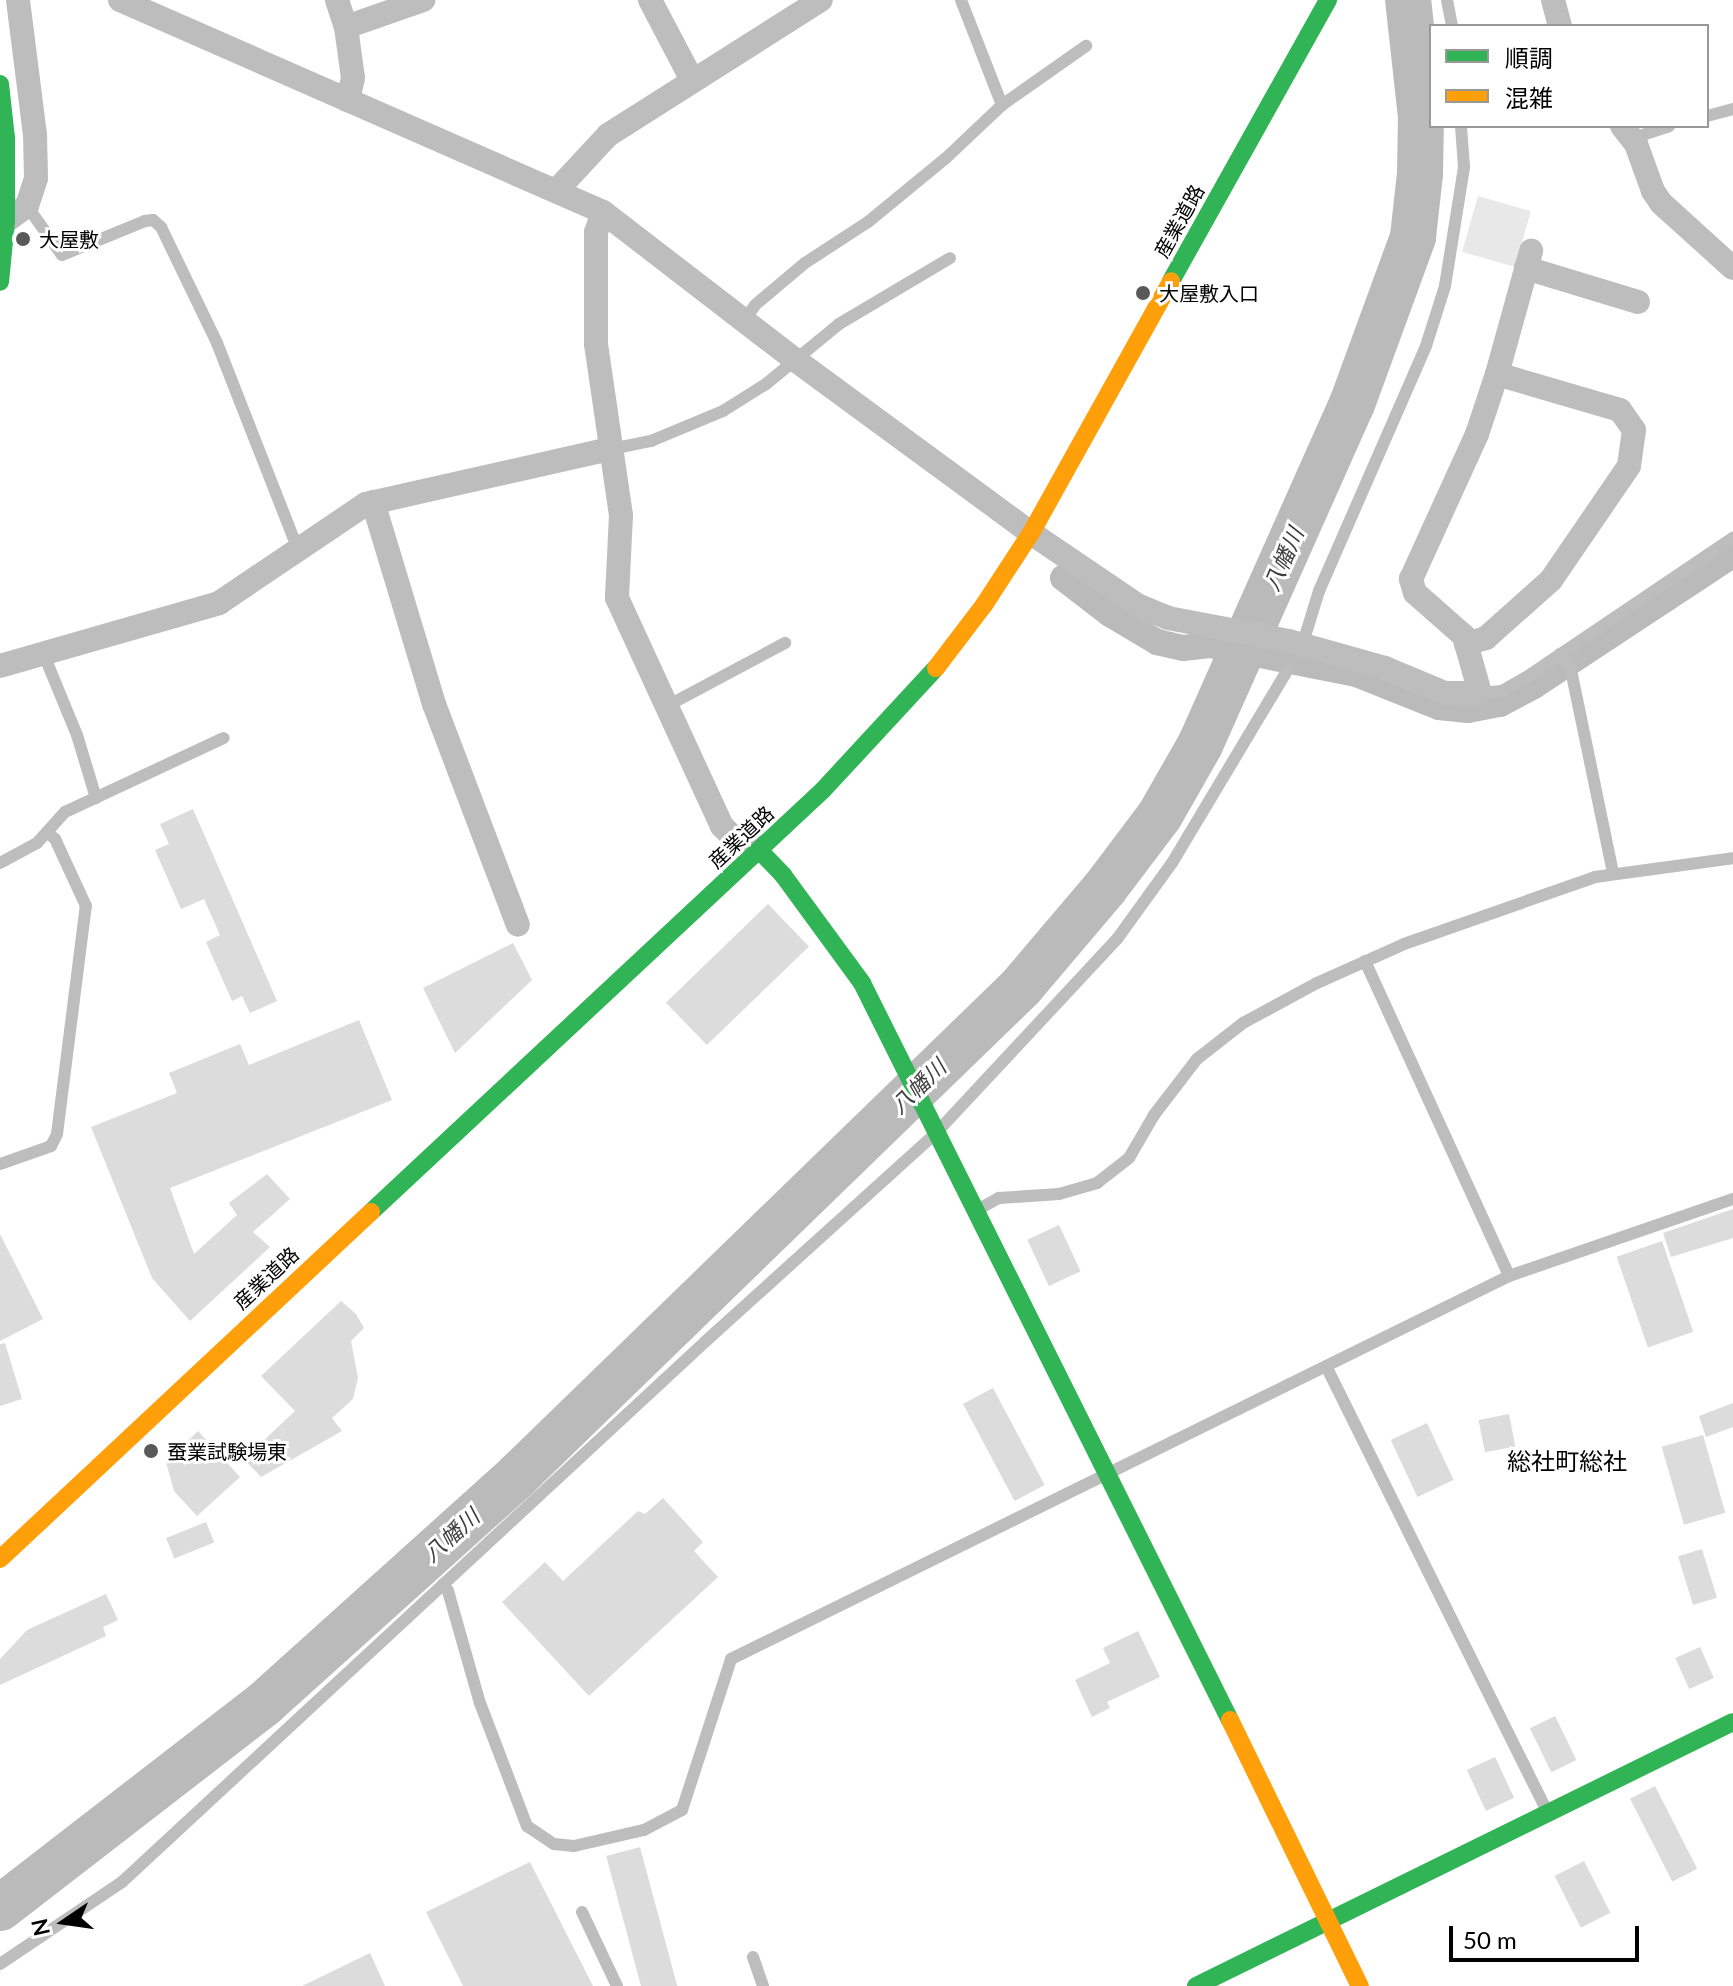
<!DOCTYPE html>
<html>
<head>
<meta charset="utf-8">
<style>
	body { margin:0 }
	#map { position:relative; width:1733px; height:1986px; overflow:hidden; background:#fff; font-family:Lato,"Noto Sans JP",sans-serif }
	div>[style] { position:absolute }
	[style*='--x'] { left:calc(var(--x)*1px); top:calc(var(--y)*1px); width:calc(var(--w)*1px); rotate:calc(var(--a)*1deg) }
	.green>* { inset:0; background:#e8e8e8; transform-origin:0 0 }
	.canal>* { height:26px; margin:-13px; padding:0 13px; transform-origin:13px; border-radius:13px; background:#bababa }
	.river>* { height:46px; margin:-23px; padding:0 23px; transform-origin:23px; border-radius:23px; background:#bababa }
	.building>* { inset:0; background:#dcdcdc; transform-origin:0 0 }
	.lane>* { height:12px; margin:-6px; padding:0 6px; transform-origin:6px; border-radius:6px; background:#bdbdbd }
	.street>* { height:24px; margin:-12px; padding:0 12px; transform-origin:12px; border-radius:12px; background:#bdbdbd }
	.fast>* { height:18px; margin:-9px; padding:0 9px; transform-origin:9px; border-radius:9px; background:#30b455 }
	.slow>* { height:18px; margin:-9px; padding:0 9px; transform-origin:9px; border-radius:9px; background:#ff9f0a }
	.dots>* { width:22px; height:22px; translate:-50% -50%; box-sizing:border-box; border:4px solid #fff; border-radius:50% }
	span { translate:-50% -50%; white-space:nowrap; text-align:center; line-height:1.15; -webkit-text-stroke:6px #fff; paint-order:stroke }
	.street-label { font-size:20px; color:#000 }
	.poi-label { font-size:20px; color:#000 }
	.left { translate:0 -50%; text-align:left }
	.water-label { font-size:22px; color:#3e3e3e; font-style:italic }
	.quarter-label { font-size:24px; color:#000 }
	.legend { position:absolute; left:1429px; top:24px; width:280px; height:104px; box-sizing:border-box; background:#fff; border:2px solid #999; margin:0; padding:10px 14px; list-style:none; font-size:24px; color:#000 }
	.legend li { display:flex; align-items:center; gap:16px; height:40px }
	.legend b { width:40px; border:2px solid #999 }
	.north { position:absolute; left:24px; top:1882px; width:80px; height:80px; -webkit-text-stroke:6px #fff; paint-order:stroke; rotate:257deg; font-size:22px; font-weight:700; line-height:32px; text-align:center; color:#000 }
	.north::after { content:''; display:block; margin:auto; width:28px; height:36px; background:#000; clip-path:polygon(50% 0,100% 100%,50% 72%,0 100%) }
	.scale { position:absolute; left:1449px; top:1926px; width:190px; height:36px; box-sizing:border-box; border:4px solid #000; border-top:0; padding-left:10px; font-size:24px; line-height:28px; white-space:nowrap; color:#000; -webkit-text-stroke:6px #fff; paint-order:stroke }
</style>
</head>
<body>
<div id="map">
	<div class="green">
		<div style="left:1478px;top:196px;width:55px;height:58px;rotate:16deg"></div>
	</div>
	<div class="canal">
		<div style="--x:1063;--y:578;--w:59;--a:37.5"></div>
		<div style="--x:1110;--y:614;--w:55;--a:30.8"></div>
		<div style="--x:1157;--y:642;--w:27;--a:13"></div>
		<div style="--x:1183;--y:648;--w:27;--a:-6"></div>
		<div style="--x:1210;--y:645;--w:149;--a:11.2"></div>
		<div style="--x:1356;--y:674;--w:89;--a:21.7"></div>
		<div style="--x:1439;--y:707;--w:29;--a:6"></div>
		<div style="--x:1468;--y:710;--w:33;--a:-11"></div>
		<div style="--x:1500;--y:704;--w:38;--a:-28"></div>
		<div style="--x:1534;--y:686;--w:238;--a:-33.4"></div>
	</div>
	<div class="river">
		<div style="--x:0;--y:1908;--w:334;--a:-37.7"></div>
		<div style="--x:264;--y:1704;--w:341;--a:-42"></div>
		<div style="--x:517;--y:1476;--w:702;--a:-44.13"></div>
		<div style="--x:1021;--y:987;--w:130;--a:-49.7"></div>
		<div style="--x:1105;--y:888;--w:91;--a:-53"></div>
		<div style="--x:1160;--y:815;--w:81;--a:-60.3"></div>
		<div style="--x:1200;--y:745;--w:373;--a:-66"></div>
		<div style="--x:1352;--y:404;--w:178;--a:-69.9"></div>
		<div style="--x:1413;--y:237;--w:63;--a:-83.7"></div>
		<div style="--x:1420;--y:174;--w:57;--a:-89"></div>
		<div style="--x:1421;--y:117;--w:118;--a:-96.3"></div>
	</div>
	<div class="building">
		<div style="clip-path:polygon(193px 809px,277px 1001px,250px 1013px,242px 996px,232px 1001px,206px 942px,220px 935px,204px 899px,181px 909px,155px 850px,169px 844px,160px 824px)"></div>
		<div style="left:768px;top:904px;width:59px;height:142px;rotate:46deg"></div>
		<div style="clip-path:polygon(513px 943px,532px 980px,455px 1053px,423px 988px)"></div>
		<div style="clip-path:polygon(359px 1020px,392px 1100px,170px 1188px,194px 1254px,237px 1215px,229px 1203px,267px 1174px,290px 1199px,253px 1232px,270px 1247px,190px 1321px,152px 1278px,91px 1127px,177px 1093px,169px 1073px,240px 1044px,249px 1065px)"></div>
		<div style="clip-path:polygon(1733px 1209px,1733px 1238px,1671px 1257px,1663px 1233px)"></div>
		<div style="left:1059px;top:1225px;width:51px;height:35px;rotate:65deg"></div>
		<div style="clip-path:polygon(0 1234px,43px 1319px,0 1341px)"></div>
		<div style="left:1662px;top:1241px;width:96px;height:48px;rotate:71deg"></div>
		<div style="clip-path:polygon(341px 1301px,356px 1314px,364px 1328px,351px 1341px,358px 1378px,353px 1399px,332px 1418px,342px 1431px,261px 1477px,244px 1459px,295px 1411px,261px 1376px)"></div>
		<div style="clip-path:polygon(5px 1343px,22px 1399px,0 1406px,0 1344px)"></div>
		<div style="left:993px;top:1388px;width:110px;height:34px;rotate:62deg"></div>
		<div style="clip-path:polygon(1733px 1403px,1733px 1427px,1706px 1437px,1699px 1416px)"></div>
		<div style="left:1509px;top:1414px;width:33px;height:31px;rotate:79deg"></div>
		<div style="left:1427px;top:1423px;width:63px;height:40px;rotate:65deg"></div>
		<div style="clip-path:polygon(198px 1431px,240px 1477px,197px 1516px,174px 1491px,166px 1462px)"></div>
		<div style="left:1703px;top:1435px;width:81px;height:43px;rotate:74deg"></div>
		<div style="clip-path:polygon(663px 1498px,703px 1542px,694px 1551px,718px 1577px,589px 1696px,502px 1602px,545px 1562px,563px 1581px,638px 1511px,645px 1514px)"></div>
		<div style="left:206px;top:1522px;width:22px;height:43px;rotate:68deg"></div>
		<div style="left:1702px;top:1549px;width:51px;height:25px;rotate:73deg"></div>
		<div style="clip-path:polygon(106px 1594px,118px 1620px,103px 1627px,106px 1636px,0 1685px,0 1659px,27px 1630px)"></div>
		<div style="clip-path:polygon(1138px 1631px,1160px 1677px,1107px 1702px,1110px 1708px,1092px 1717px,1075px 1680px,1110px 1663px,1103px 1648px)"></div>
		<div style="left:1700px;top:1647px;width:34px;height:27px;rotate:66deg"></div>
		<div style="left:1555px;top:1716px;width:49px;height:28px;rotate:64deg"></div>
		<div style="left:1495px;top:1757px;width:45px;height:31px;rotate:65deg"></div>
		<div style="left:1655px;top:1786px;width:93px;height:28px;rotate:63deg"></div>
		<div style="left:640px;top:1847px;width:144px;height:35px;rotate:75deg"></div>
		<div style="left:1584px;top:1861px;width:58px;height:33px;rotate:63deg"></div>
		<div style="clip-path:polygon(530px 1862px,593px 1986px,463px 1986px,426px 1912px)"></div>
		<div style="clip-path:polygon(370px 1953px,385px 1986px,302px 1986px)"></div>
	</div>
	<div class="lane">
		<div style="--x:961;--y:0;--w:113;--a:68.7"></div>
		<div style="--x:1447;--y:0;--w:26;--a:79"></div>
		<div style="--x:1707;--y:116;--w:27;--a:-15"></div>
		<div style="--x:1633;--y:138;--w:38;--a:-18"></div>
		<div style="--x:27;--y:206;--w:60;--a:54.5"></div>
		<div style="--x:62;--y:255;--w:90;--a:-22.3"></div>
		<div style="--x:145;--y:221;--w:8;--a:-7"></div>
		<div style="--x:153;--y:220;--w:11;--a:41"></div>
		<div style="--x:161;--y:227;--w:129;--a:64.2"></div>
		<div style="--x:217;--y:343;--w:208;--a:68.6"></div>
		<div style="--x:293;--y:537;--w:13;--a:51"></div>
		<div style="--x:744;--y:321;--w:19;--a:-55"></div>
		<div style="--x:755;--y:305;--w:65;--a:-40"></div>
		<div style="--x:805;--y:263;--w:75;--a:-33.1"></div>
		<div style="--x:868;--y:222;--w:101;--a:-39.4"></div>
		<div style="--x:946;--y:158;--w:77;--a:-43.4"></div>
		<div style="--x:1002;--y:105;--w:103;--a:-35.1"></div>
		<div style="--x:611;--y:449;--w:41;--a:-11.3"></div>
		<div style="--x:651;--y:441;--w:78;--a:-22.6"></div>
		<div style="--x:723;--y:411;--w:51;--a:-32.1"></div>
		<div style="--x:766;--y:384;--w:94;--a:-39.4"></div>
		<div style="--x:839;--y:324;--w:129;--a:-30.7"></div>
		<div style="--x:1302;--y:646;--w:58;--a:-72.8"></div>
		<div style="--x:1319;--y:591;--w:267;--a:-66.4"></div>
		<div style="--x:1426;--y:346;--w:63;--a:-72.4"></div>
		<div style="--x:1445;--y:286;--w:121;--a:-80.9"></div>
		<div style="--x:1464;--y:167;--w:41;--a:-94.2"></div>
		<div style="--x:1560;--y:654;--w:19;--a:55"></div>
		<div style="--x:1571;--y:670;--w:207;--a:78.3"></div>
		<div style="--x:44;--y:655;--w:87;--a:67.6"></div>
		<div style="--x:77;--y:735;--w:66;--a:73.2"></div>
		<div style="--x:1480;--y:693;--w:22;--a:-5"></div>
		<div style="--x:1502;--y:691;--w:34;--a:-30"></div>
		<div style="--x:1531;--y:674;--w:244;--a:-34"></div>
		<div style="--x:667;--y:706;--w:134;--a:-28.1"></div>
		<div style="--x:0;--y:863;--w:42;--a:-28.4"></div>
		<div style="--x:37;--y:843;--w:42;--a:-47.9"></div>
		<div style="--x:65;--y:812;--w:175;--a:-25"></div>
		<div style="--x:1365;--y:961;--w:346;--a:65.4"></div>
		<div style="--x:0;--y:1164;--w:54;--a:-19.4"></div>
		<div style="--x:51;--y:1146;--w:13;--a:-63"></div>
		<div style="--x:57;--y:1134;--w:230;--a:-82.8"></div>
		<div style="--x:86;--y:906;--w:74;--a:-114.8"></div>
		<div style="--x:55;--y:839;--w:9;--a:-139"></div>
		<div style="--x:979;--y:1209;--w:23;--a:-29"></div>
		<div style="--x:999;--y:1198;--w:60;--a:-3.8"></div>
		<div style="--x:1059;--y:1194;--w:40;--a:-16"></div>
		<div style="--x:1097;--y:1183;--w:41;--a:-38"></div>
		<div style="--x:1129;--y:1158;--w:50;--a:-59.8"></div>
		<div style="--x:1154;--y:1115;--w:71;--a:-52.5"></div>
		<div style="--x:1197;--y:1059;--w:58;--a:-38"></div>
		<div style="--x:1243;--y:1023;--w:84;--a:-28.4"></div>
		<div style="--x:1317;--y:983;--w:95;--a:-24.1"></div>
		<div style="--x:1404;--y:944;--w:202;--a:-19.3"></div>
		<div style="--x:1595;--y:877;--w:139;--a:-7.8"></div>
		<div style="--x:1326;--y:1366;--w:497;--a:63.6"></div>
		<div style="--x:443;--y:1584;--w:9;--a:54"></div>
		<div style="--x:448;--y:1591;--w:116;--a:74.1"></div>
		<div style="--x:480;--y:1703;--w:132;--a:69.1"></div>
		<div style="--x:527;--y:1826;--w:32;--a:34"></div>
		<div style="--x:554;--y:1844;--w:20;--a:6"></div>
		<div style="--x:574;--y:1846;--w:72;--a:-12.9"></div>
		<div style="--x:644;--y:1830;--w:43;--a:-27.8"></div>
		<div style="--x:682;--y:1810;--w:159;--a:-72"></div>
		<div style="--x:731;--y:1659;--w:867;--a:-26.21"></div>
		<div style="--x:1509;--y:1276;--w:237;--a:-19"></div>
		<div style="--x:582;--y:1912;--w:82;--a:64.7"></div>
		<div style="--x:753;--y:1957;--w:31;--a:71"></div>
		<div style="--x:0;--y:1964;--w:147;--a:-33.9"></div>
		<div style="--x:122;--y:1882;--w:797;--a:-42.81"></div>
		<div style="--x:707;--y:1340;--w:310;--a:-42.1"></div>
		<div style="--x:937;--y:1132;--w:264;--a:-47"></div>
		<div style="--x:1117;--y:939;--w:94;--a:-54.1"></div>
		<div style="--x:1172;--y:863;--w:226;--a:-59.1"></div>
	</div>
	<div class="street">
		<div style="--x:120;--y:0;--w:527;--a:23.7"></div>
		<div style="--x:603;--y:212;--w:241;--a:37.6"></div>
		<div style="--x:794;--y:359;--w:294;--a:36.3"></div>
		<div style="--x:1031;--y:533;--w:130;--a:34.1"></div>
		<div style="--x:1139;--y:606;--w:31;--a:22"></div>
		<div style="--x:1168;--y:618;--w:123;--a:10.8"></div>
		<div style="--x:1289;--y:641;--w:100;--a:15.7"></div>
		<div style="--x:1385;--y:668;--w:65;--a:22.6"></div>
		<div style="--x:1445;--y:693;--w:35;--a:0"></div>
		<div style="--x:1480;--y:693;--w:59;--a:-105.7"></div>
		<div style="--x:1464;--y:636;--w:65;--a:-138.7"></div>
		<div style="--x:1415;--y:593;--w:15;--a:-106"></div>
		<div style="--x:1411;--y:579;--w:159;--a:-65.5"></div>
		<div style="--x:1477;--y:434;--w:63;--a:-71.6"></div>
		<div style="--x:1497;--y:374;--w:128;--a:16.3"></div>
		<div style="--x:1620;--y:410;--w:24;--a:55"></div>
		<div style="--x:1634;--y:430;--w:36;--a:98"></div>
		<div style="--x:1629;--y:466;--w:138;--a:124.4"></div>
		<div style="--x:1551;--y:580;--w:87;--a:138.3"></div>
		<div style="--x:1486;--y:638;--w:21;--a:163"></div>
		<div style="--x:337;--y:0;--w:28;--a:72"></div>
		<div style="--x:346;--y:27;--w:51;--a:82.2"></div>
		<div style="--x:353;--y:78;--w:23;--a:103"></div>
		<div style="--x:650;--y:0;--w:90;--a:62.3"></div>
		<div style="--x:1553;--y:0;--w:27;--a:75"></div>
		<div style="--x:346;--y:27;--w:82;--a:-19.3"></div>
		<div style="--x:1622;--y:126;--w:23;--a:52"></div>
		<div style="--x:1636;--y:144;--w:50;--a:70.1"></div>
		<div style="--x:1653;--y:191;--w:14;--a:56"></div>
		<div style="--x:1661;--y:203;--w:97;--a:42.1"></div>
		<div style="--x:556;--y:191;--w:76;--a:-47.1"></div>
		<div style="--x:608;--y:135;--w:252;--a:-32.4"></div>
		<div style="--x:603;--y:212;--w:21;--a:109"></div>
		<div style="--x:596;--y:232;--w:112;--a:90"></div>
		<div style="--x:596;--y:344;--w:173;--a:81.7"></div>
		<div style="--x:621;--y:515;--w:83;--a:92.8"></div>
		<div style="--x:617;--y:598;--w:251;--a:65.3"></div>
		<div style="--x:722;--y:826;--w:14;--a:45"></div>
		<div style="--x:732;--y:836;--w:17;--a:17"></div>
		<div style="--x:748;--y:841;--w:14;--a:39"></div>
		<div style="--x:6;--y:221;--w:26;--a:-36"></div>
		<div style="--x:27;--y:206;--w:29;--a:-72"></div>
		<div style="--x:36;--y:178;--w:43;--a:-91.3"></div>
		<div style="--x:35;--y:135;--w:136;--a:-97.2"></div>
		<div style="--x:1526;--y:268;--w:117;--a:16.9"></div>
		<div style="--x:1497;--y:374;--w:128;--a:-74.5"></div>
		<div style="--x:373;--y:502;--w:211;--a:73.2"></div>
		<div style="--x:434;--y:704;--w:236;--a:69.2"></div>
		<div style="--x:0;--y:666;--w:228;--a:-16"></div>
		<div style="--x:219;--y:603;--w:177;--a:-34"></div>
		<div style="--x:366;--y:504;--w:251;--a:-12.7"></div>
	</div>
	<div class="fast">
		<div style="--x:0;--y:84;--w:54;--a:83.7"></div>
		<div style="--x:6;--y:138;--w:83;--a:90"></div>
		<div style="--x:6;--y:221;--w:61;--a:95.6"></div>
		<div style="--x:1171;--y:281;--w:322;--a:-60.8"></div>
		<div style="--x:759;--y:850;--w:35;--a:46"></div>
		<div style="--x:783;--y:875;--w:134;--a:53.8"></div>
		<div style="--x:862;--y:983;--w:824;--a:63.47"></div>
		<div style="--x:371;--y:1212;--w:618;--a:-43.03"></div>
		<div style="--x:823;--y:790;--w:166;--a:-47.2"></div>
		<div style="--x:1196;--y:1986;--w:598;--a:-26.18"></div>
	</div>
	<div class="slow">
		<div style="--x:936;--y:668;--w:79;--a:-52.7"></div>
		<div style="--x:984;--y:605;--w:86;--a:-56.9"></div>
		<div style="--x:1031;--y:533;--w:288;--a:-60.9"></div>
		<div style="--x:0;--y:1559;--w:508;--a:-43.09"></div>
		<div style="--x:1230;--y:1720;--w:296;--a:64"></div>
	</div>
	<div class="dots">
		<div style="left:23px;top:239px;background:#595959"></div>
		<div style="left:1143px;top:293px;background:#595959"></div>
		<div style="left:151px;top:1451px;background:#595959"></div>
	</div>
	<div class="street-label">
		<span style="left:1179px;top:221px;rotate:-61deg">産業道路</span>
		<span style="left:741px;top:837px;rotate:-43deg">産業道路</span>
		<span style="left:266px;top:1278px;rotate:-43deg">産業道路</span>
	</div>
	<div class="poi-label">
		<span class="left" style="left:39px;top:239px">大屋敷</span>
		<span class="left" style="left:1159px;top:293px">大屋敷入口</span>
		<span class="left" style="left:167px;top:1451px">蚕業試験場東</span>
	</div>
	<div class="water-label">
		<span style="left:1283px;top:559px;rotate:-66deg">八幡川</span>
		<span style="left:918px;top:1086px;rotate:-44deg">八幡川</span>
		<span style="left:451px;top:1535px;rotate:-42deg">八幡川</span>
	</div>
	<div class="quarter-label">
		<span style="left:1567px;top:1461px">総社町総社</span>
	</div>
	<ul class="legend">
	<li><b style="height:10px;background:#30b455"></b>順調</li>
	<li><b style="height:10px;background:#ff9f0a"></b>混雑</li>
	</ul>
	<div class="north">N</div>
	<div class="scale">50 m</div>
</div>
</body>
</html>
